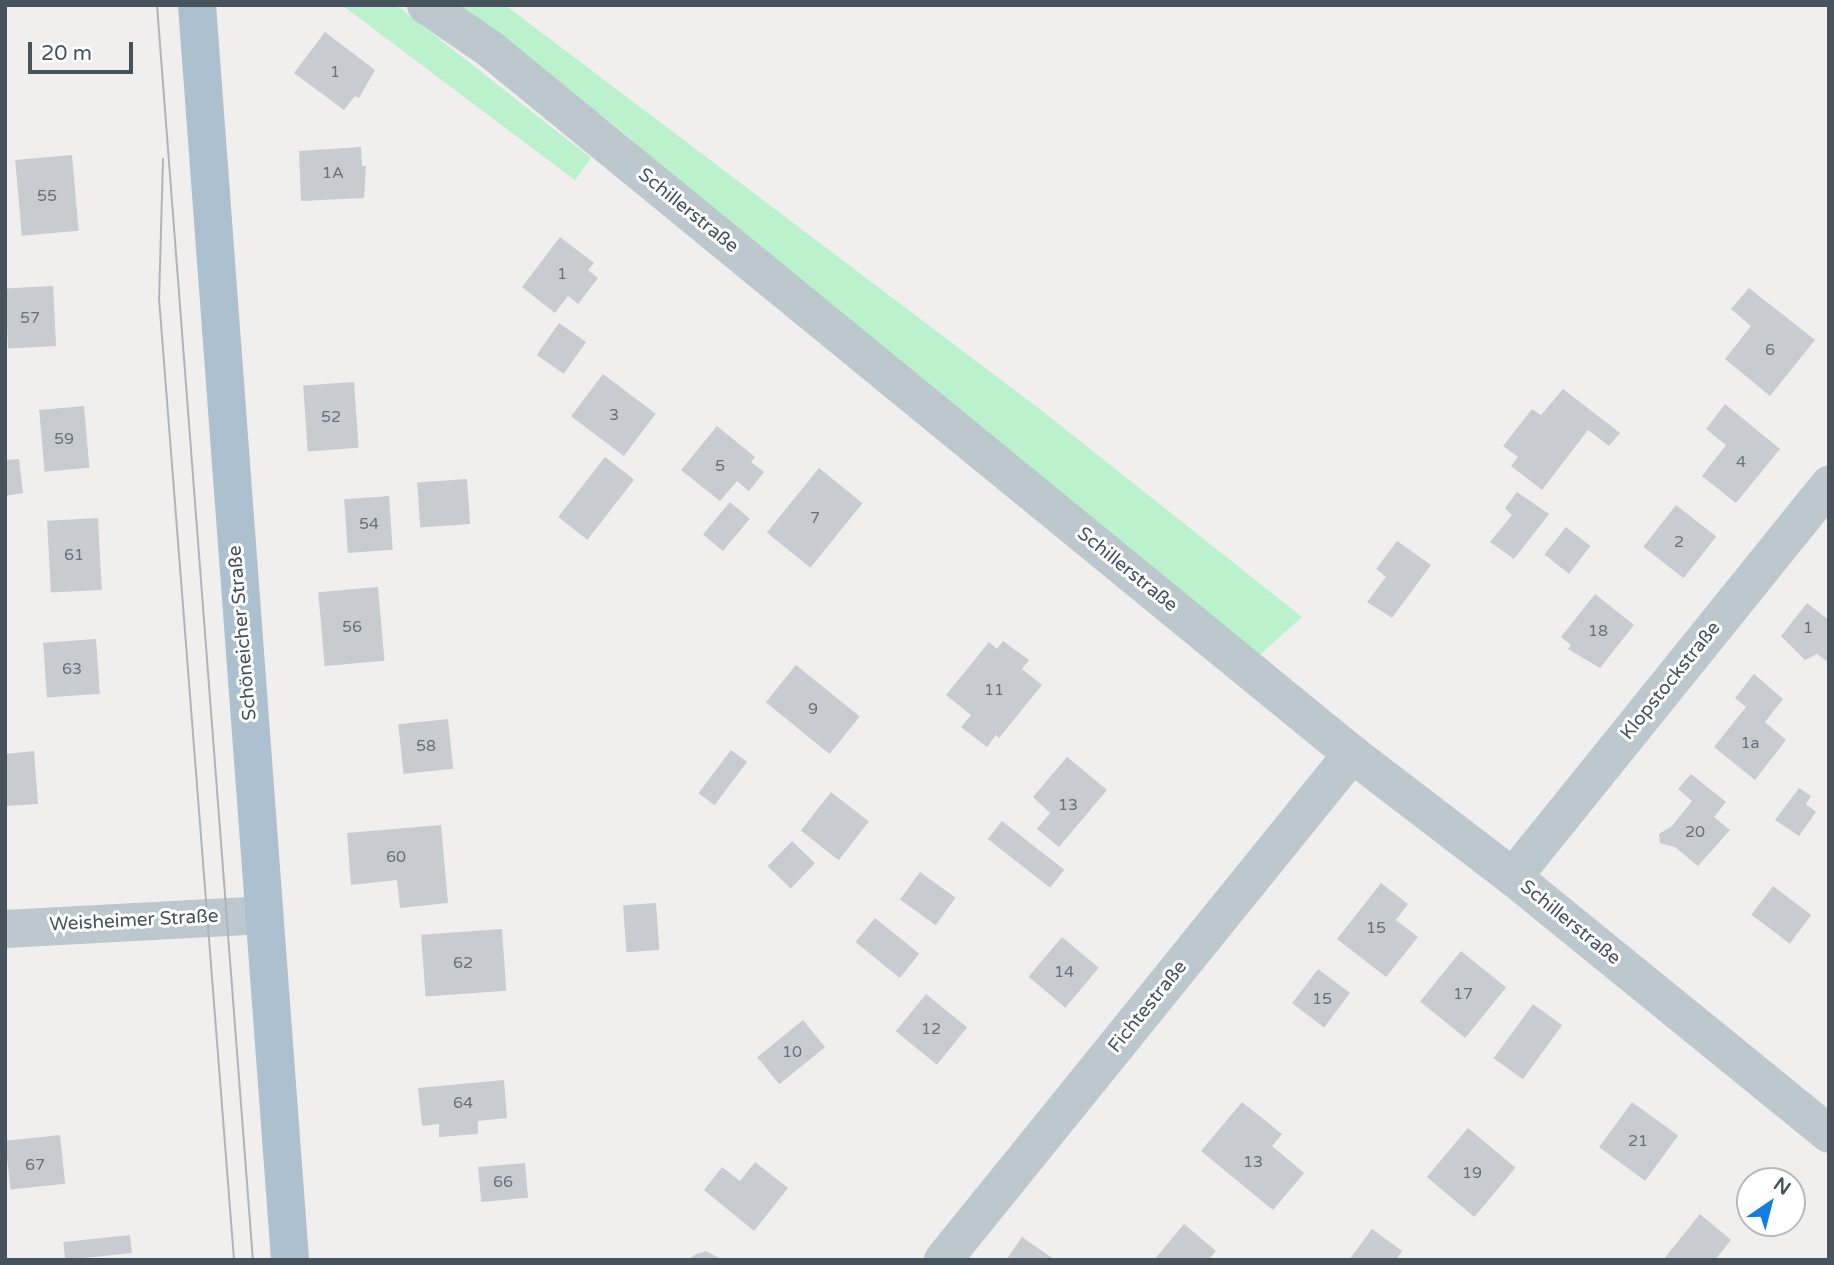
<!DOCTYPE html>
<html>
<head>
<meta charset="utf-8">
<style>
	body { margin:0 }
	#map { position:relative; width:1834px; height:1265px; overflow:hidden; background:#f1eeee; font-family:"Varela Round",sans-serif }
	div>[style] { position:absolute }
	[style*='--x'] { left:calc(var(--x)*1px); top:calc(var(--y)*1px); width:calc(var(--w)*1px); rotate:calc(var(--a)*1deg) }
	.green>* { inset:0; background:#bbf1cc }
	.building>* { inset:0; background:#c8ccd1; transform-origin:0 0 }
	.minor>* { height:38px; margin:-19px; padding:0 19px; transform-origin:19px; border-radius:19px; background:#bcc7ce }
	.major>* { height:38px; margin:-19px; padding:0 19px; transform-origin:19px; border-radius:19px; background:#adc0cf }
	.tram>* { height:2px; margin:-1px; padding:0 1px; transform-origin:1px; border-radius:1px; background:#b0b4b9 }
	span { translate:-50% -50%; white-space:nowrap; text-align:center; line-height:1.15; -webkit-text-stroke:6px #fff; paint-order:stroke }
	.number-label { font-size:16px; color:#66717a }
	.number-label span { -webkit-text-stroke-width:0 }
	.street-label { font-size:19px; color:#46535d }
	.frame { position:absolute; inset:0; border:7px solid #46535d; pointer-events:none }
	.north { position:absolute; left:1736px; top:1167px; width:70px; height:70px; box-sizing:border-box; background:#fff; border:2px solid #b5babe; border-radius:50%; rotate:35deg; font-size:19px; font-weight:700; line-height:28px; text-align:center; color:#46535d }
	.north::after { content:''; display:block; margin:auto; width:24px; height:32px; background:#117ee8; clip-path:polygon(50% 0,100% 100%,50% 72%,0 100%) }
	.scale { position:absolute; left:28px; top:42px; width:105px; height:32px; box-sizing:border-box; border:4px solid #46535d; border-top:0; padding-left:9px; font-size:21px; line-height:24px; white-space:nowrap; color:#46535d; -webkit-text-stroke:5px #fff; paint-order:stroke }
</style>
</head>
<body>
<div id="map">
	<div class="green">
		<div style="clip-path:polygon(342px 5px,396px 5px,591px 158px,575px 180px)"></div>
		<div style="clip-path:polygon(454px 5px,505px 5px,1046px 414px,1302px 617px,1255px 659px,1015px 468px,613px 124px)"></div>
	</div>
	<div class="building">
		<div style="clip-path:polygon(325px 32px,375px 70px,359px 98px,355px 96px,344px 110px,294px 73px)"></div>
		<div style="clip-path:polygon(361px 147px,362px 166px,366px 166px,364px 198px,301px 201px,299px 151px)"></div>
		<div style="left:72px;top:155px;width:76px;height:57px;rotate:85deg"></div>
		<div style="clip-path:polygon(560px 237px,594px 263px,588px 270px,598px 278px,578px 304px,568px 296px,555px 313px,522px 287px)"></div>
		<div style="left:53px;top:286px;width:60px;height:48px;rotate:87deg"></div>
		<div style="clip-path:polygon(1749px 288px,1815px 340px,1770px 396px,1725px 359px,1751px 326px,1731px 309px)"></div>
		<div style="left:559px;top:323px;width:33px;height:39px;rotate:35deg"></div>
		<div style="left:603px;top:374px;width:66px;height:53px;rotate:37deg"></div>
		<div style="left:354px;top:382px;width:66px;height:51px;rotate:86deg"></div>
		<div style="clip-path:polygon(1563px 389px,1620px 433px,1609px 446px,1588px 430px,1542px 490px,1511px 466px,1518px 457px,1503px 446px,1532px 409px,1541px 415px)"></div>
		<div style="clip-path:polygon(1725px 404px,1780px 449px,1736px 503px,1702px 476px,1726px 445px,1706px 429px)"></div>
		<div style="left:84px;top:406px;width:62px;height:45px;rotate:85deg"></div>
		<div style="clip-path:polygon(717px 426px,755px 457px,751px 462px,764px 472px,749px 491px,737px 481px,720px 501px,681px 470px)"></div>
		<div style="left:605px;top:457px;width:37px;height:76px;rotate:38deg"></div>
		<div style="clip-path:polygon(19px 459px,23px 493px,5px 496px,5px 460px)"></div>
		<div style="left:819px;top:468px;width:56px;height:83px;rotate:39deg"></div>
		<div style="left:467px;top:479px;width:45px;height:50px;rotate:86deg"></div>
		<div style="clip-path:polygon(1517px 492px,1549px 514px,1514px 559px,1490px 542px,1512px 515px,1505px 508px)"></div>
		<div style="left:389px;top:496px;width:54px;height:45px;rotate:86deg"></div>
		<div style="left:730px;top:502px;width:26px;height:42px;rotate:40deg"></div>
		<div style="left:1676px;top:505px;width:51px;height:53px;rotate:38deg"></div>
		<div style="left:98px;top:518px;width:72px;height:51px;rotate:87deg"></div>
		<div style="left:1566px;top:527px;width:31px;height:35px;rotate:38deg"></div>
		<div style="clip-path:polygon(1397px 541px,1431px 565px,1392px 618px,1367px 602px,1386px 577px,1376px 569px)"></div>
		<div style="left:378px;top:587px;width:74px;height:60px;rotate:85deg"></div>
		<div style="clip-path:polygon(1595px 594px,1634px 625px,1600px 668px,1568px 649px,1571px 645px,1561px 637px)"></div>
		<div style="clip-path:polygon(1807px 603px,1829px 620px,1829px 663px,1817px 654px,1805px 660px,1781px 636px)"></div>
		<div style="left:96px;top:639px;width:55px;height:53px;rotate:86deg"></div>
		<div style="clip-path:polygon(1003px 641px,1029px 660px,1022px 669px,1042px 685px,999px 738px,996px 735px,987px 747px,961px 727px,971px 715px,946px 695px,989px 642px,997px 649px)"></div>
		<div style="left:796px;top:665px;width:82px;height:48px;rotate:39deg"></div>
		<div style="clip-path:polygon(1754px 674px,1783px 699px,1765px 722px,1786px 740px,1755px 780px,1714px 747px,1746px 707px,1735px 698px)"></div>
		<div style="left:448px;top:719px;width:50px;height:50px;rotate:84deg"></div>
		<div style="left:731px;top:750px;width:20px;height:54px;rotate:37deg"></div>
		<div style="clip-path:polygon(34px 751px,38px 804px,5px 806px,5px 754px)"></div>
		<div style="clip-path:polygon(1067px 757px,1107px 790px,1059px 847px,1037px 829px,1050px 813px,1033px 797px)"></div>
		<div style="clip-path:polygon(1691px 774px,1726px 802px,1714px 817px,1730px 830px,1698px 866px,1675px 847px,1660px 843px,1659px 834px,1672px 826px,1692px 801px,1678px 789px)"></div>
		<div style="clip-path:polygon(1799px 788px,1811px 796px,1806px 804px,1816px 812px,1799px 836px,1775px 820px)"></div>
		<div style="left:831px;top:792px;width:48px;height:49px;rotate:38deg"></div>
		<div style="left:1002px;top:821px;width:79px;height:23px;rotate:38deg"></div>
		<div style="clip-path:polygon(441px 825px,448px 903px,400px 908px,397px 880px,351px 885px,347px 833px)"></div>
		<div style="left:792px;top:841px;width:32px;height:35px;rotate:44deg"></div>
		<div style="left:920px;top:872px;width:44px;height:34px;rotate:36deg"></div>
		<div style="clip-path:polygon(1381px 883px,1408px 904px,1396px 920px,1418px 937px,1386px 977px,1337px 939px)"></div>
		<div style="left:1773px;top:886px;width:48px;height:36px;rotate:37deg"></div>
		<div style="left:656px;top:903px;width:47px;height:33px;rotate:86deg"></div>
		<div style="left:875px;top:918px;width:57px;height:31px;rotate:39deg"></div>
		<div style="left:502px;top:929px;width:62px;height:81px;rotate:86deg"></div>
		<div style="left:1062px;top:937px;width:48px;height:52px;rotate:40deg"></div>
		<div style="left:1461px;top:951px;width:58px;height:65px;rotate:39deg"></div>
		<div style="left:1318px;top:969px;width:40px;height:43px;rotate:37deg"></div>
		<div style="left:926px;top:994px;width:53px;height:48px;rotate:39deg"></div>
		<div style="left:1533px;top:1004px;width:36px;height:67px;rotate:36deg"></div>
		<div style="left:803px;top:1020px;width:35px;height:59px;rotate:51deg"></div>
		<div style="clip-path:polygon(504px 1080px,507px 1118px,478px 1121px,478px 1134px,439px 1137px,439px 1124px,422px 1126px,418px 1088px)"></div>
		<div style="clip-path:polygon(1242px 1102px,1282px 1134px,1272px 1146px,1304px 1173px,1273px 1210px,1201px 1151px)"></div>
		<div style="left:1632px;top:1102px;width:57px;height:56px;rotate:36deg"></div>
		<div style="left:1468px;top:1128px;width:62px;height:64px;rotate:40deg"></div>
		<div style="left:60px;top:1135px;width:49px;height:55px;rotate:84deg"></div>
		<div style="clip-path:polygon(755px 1162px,788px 1188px,754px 1231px,704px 1190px,722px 1167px,740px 1181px)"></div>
		<div style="left:525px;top:1163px;width:35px;height:47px;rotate:85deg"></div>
		<div style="clip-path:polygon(1700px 1214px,1731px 1240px,1715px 1260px,1663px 1260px)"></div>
		<div style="clip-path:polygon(1184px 1224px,1216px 1251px,1208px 1260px,1154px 1260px)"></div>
		<div style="clip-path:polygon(1372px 1229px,1402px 1251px,1396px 1260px,1349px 1260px)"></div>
		<div style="left:130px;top:1235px;width:18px;height:67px;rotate:84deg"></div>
		<div style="clip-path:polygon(1022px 1237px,1055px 1260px,1006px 1260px)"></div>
		<div style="clip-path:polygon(706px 1251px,723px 1260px,688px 1260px,696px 1254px)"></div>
	</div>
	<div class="minor">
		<div style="--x:426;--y:5;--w:78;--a:34.5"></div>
		<div style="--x:490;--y:49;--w:1114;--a:39.28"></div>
		<div style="--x:1352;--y:754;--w:203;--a:37.4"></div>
		<div style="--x:1513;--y:877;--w:407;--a:39.1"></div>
		<div style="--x:1513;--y:877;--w:504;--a:-51.13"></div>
		<div style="--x:5;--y:929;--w:259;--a:-3.1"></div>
		<div style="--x:943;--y:1260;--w:651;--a:-51.05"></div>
	</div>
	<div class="major">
		<div style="--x:197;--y:5;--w:1258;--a:85.76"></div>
	</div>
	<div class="tram">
		<div style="--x:157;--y:5;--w:1259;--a:85.63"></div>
		<div style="--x:163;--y:159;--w:139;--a:91.6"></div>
		<div style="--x:159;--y:298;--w:965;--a:85.54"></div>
	</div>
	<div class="number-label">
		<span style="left:335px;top:72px">1</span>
		<span style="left:333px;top:173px">1A</span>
		<span style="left:47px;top:196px">55</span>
		<span style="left:562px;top:274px">1</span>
		<span style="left:30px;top:318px">57</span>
		<span style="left:1770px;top:350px">6</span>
		<span style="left:614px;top:415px">3</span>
		<span style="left:331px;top:417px">52</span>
		<span style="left:64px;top:439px">59</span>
		<span style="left:1741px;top:462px">4</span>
		<span style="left:720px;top:466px">5</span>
		<span style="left:815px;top:518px">7</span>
		<span style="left:369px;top:524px">54</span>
		<span style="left:1679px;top:542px">2</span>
		<span style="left:74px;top:555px">61</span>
		<span style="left:352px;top:627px">56</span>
		<span style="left:1808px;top:628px">1</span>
		<span style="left:1598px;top:631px">18</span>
		<span style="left:72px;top:669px">63</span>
		<span style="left:994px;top:690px">11</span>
		<span style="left:813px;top:709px">9</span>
		<span style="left:1750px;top:743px">1a</span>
		<span style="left:426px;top:746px">58</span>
		<span style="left:1068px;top:805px">13</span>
		<span style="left:1695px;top:832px">20</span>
		<span style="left:396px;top:857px">60</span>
		<span style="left:1376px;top:928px">15</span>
		<span style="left:463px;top:963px">62</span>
		<span style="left:1064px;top:972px">14</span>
		<span style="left:1463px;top:994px">17</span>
		<span style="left:1322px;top:999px">15</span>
		<span style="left:931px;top:1029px">12</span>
		<span style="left:792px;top:1052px">10</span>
		<span style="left:463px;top:1103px">64</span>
		<span style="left:1638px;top:1141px">21</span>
		<span style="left:1253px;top:1162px">13</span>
		<span style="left:35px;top:1165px">67</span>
		<span style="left:1472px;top:1173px">19</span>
		<span style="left:503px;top:1182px">66</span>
	</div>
	<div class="street-label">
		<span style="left:688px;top:211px;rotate:39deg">Schillerstraße</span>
		<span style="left:1127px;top:570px;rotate:39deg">Schillerstraße</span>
		<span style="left:243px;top:633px;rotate:-95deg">Schöneicher Straße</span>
		<span style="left:1671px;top:681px;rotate:-51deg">Klopstockstraße</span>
		<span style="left:134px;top:921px;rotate:-3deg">Weisheimer Straße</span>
		<span style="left:1570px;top:923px;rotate:39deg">Schillerstraße</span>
		<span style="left:1148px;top:1007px;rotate:-51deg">Fichtestraße</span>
	</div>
	<div class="frame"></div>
	<div class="north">N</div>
	<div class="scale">20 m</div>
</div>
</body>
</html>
